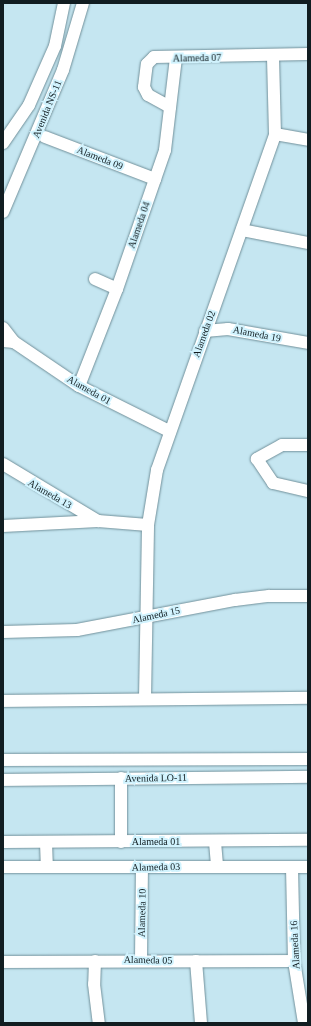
<!DOCTYPE html>
<html>
<head>
<meta charset="utf-8">
<style>
	body { margin:0 }
	#map { position:relative; width:311px; height:1026px; overflow:hidden; background:#c5e6f1; font-family:Georgia,serif }
	div>[style] { position:absolute }
	[style*='--x'] { left:calc(var(--x)*1px); top:calc(var(--y)*1px); width:calc(var(--w)*1px); rotate:calc(var(--a)*1deg) }
	.roads { filter:drop-shadow(0 0 1px #71909a) drop-shadow(0 0 1px #71909a) }
	.minor>* { height:12px; margin:-6px; padding:0 6px; transform-origin:6px; border-radius:6px; background:#fff }
	span { translate:-50% -50%; white-space:nowrap; text-align:center; line-height:1.15; -webkit-text-stroke:4px #d1f3fe; paint-order:stroke }
	.street-label { font-size:10px; color:#111d21 }
	.frame { position:absolute; inset:0; border:4px solid #111d21; pointer-events:none }
</style>
</head>
<body>
<div id="map">
	<div class="roads">
		<div class="minor">
			<div style="--x:170;--y:107;--w:25;--a:-151"></div>
			<div style="--x:148;--y:95;--w:9;--a:-117"></div>
			<div style="--x:144;--y:87;--w:23;--a:-83"></div>
			<div style="--x:147;--y:64;--w:10;--a:-45"></div>
			<div style="--x:154;--y:57;--w:154;--a:-1.1"></div>
			<div style="--x:275;--y:134;--w:34;--a:10"></div>
			<div style="--x:45;--y:137;--w:118;--a:20.9"></div>
			<div style="--x:3;--y:143;--w:46;--a:-55.6"></div>
			<div style="--x:29;--y:105;--w:64;--a:-66.2"></div>
			<div style="--x:55;--y:46;--w:44;--a:-78.2"></div>
			<div style="--x:3;--y:212;--w:154;--a:-67.1"></div>
			<div style="--x:63;--y:70;--w:70;--a:-73.4"></div>
			<div style="--x:242;--y:230;--w:67;--a:11.1"></div>
			<div style="--x:95;--y:279;--w:24;--a:24"></div>
			<div style="--x:3;--y:328;--w:18;--a:52"></div>
			<div style="--x:14;--y:342;--w:11;--a:-175"></div>
			<div style="--x:205;--y:331;--w:23;--a:-5"></div>
			<div style="--x:228;--y:329;--w:81;--a:9.9"></div>
			<div style="--x:14;--y:342;--w:78;--a:34.1"></div>
			<div style="--x:79;--y:386;--w:101;--a:26.6"></div>
			<div style="--x:79;--y:386;--w:104;--a:-68.6"></div>
			<div style="--x:117;--y:289;--w:147;--a:-70.9"></div>
			<div style="--x:165;--y:150;--w:93;--a:-83.2"></div>
			<div style="--x:308;--y:445;--w:26;--a:180"></div>
			<div style="--x:282;--y:445;--w:29;--a:151"></div>
			<div style="--x:257;--y:459;--w:29;--a:56"></div>
			<div style="--x:273;--y:483;--w:36;--a:13"></div>
			<div style="--x:3;--y:464;--w:111;--a:31"></div>
			<div style="--x:3;--y:526;--w:95;--a:-3"></div>
			<div style="--x:98;--y:521;--w:50;--a:4.6"></div>
			<div style="--x:3;--y:632;--w:74;--a:-1.5"></div>
			<div style="--x:77;--y:630;--w:161;--a:-10.8"></div>
			<div style="--x:235;--y:600;--w:34;--a:-7"></div>
			<div style="--x:269;--y:596;--w:39;--a:0"></div>
			<div style="--x:145;--y:699;--w:174;--a:-89"></div>
			<div style="--x:148;--y:525;--w:56;--a:-80.7"></div>
			<div style="--x:157;--y:470;--w:356;--a:-70.6"></div>
			<div style="--x:275;--y:134;--w:78;--a:-91.5"></div>
			<div style="--x:3;--y:701;--w:305;--a:-0.6"></div>
			<div style="--x:3;--y:760;--w:305;--a:-0.2"></div>
			<div style="--x:121;--y:778;--w:64;--a:90"></div>
			<div style="--x:3;--y:780;--w:305;--a:-0.6"></div>
			<div style="--x:3;--y:842;--w:305;--a:-0.4"></div>
			<div style="--x:46;--y:842;--w:25;--a:88"></div>
			<div style="--x:215;--y:842;--w:23;--a:85"></div>
			<div style="--x:3;--y:867;--w:305;--a:0"></div>
			<div style="--x:292;--y:867;--w:94;--a:88.8"></div>
			<div style="--x:294;--y:961;--w:63;--a:80.8"></div>
			<div style="--x:141;--y:960;--w:93;--a:-89.4"></div>
			<div style="--x:95;--y:961;--w:23;--a:92"></div>
			<div style="--x:94;--y:984;--w:39;--a:83"></div>
			<div style="--x:196;--y:961;--w:62;--a:85.4"></div>
			<div style="--x:3;--y:962;--w:291;--a:-0.2"></div>
		</div>
	</div>
	<div class="street-label">
		<span style="left:197px;top:58px;rotate:-1deg">Alameda 07</span>
		<span style="left:47px;top:109px;rotate:-68deg">Avenida NS-11</span>
		<span style="left:100px;top:158px;rotate:21deg">Alameda 09</span>
		<span style="left:139px;top:225px;rotate:-71deg">Alameda 04</span>
		<span style="left:204px;top:334px;rotate:-70deg">Alameda 02</span>
		<span style="left:257px;top:334px;rotate:11deg">Alameda 19</span>
		<span style="left:89px;top:390px;rotate:29deg">Alameda 01</span>
		<span style="left:50px;top:494px;rotate:30deg">Alameda 13</span>
		<span style="left:156px;top:615px;rotate:-12deg">Alameda 15</span>
		<span style="left:156px;top:778px;rotate:-1deg">Avenida LO-11</span>
		<span style="left:156px;top:842px">Alameda 01</span>
		<span style="left:156px;top:867px;rotate:-1deg">Alameda 03</span>
		<span style="left:142px;top:913px;rotate:-89deg">Alameda 10</span>
		<span style="left:295px;top:945px;rotate:-93deg">Alameda 16</span>
		<span style="left:148px;top:960px;rotate:1deg">Alameda 05</span>
	</div>
	<div class="frame"></div>
</div>
</body>
</html>
